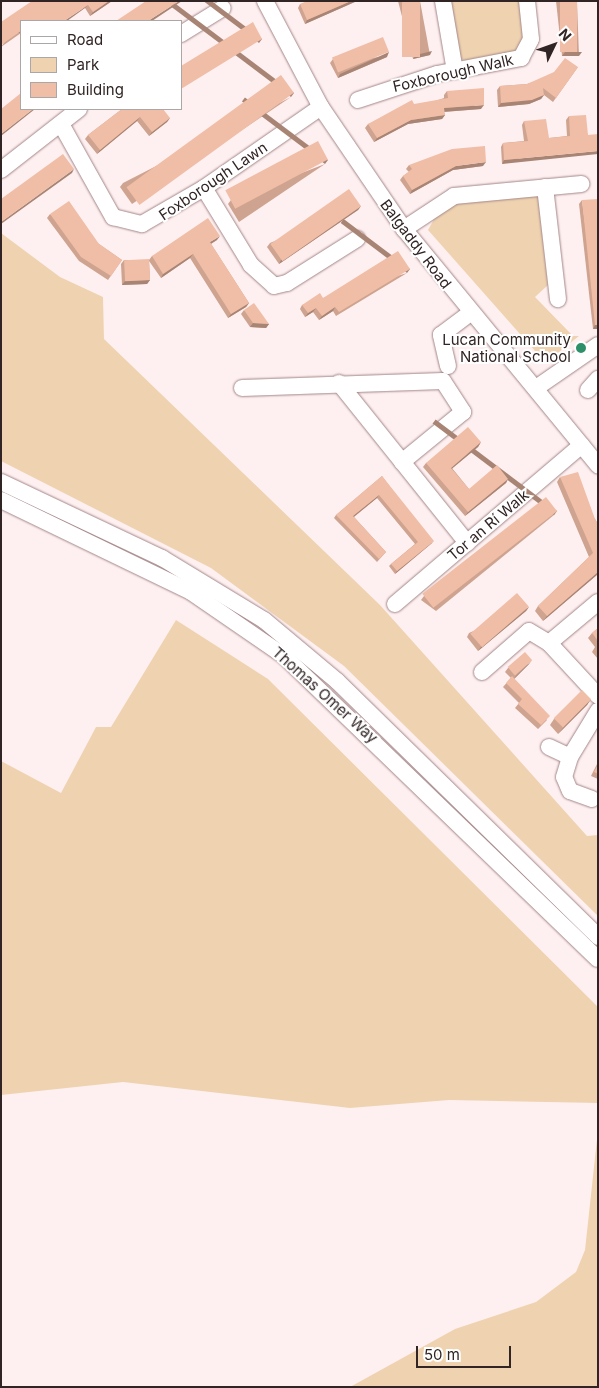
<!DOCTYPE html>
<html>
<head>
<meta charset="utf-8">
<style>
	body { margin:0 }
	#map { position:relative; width:599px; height:1388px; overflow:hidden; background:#fef0f1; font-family:Inter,sans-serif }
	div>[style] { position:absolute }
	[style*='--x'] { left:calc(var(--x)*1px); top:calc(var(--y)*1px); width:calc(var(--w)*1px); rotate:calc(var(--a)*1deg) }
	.green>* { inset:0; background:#efd3b0 }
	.roads { filter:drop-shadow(0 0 1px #a48688) drop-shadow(0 0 1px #a48688) }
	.minor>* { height:16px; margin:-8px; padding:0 8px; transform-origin:8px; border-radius:8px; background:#fff }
	.wall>* { inset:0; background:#cea38f }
	.shaded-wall>* { inset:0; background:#a88474; transform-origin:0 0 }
	.building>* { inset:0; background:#f0bda6; transform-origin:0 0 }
	.dots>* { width:14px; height:14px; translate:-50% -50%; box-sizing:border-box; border:2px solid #fff; border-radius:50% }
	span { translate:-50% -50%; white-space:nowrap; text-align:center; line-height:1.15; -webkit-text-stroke:4px #fff; paint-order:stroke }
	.street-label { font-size:15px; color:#302424 }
	.poi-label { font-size:15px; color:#302424 }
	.right { translate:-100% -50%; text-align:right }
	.frame { position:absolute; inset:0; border:2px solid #302424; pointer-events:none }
	.legend { position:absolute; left:20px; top:20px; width:162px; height:90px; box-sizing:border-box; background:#fff; border:1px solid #aca7a7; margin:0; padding:6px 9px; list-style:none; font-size:15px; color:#302424 }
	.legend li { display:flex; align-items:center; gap:10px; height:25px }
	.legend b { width:25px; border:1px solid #aca7a7 }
	.north { position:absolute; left:529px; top:20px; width:50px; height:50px; -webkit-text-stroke:4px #fff; paint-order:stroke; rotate:48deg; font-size:14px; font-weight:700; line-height:20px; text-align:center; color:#302424 }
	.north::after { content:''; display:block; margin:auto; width:18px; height:22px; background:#302424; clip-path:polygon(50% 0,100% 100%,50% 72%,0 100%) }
	.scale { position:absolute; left:416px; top:1346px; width:95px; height:22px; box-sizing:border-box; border:2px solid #302424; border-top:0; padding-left:6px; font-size:15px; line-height:18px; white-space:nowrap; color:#302424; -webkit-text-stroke:4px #fff; paint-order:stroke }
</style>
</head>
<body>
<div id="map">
	<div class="green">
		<div style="clip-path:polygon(447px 1px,520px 1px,525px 38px,518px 54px,466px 61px,459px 58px)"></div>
		<div style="clip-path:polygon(538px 196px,548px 285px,535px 297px,573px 336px,579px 336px,549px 360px,543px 360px,428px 230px,437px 214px,456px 201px)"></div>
		<div style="clip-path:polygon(1px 233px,60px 277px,103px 297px,104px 339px,380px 605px,587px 836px,598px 835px,598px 916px,344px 666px,211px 568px,1px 461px)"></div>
		<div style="clip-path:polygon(176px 620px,268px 679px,598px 1007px,598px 1103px,449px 1100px,350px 1108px,123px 1082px,1px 1095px,1px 761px,61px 793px,96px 727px,111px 727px)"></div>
		<div style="clip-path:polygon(598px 1130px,598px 1387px,350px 1387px,455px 1329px,536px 1302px,576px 1272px,585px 1250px)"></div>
	</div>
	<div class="roads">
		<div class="minor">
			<div style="--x:265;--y:1;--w:120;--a:62.2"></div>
			<div style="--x:321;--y:107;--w:148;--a:55.8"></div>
			<div style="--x:404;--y:229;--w:306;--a:50.6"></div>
			<div style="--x:443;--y:1;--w:71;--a:80.3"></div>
			<div style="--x:181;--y:34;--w:49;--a:-31.8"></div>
			<div style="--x:358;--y:100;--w:83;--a:-18.2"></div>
			<div style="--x:437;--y:74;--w:86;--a:-10.8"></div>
			<div style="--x:521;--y:58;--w:21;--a:-62"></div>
			<div style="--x:531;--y:39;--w:38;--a:-96"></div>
			<div style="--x:61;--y:124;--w:107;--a:60.8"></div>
			<div style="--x:113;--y:217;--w:30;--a:14"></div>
			<div style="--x:142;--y:224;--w:72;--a:-30.1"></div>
			<div style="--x:204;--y:188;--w:142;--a:-34.7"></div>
			<div style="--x:1;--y:170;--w:99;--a:-38"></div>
			<div style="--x:545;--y:187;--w:113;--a:83.4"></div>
			<div style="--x:204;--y:188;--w:90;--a:58.6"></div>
			<div style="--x:251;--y:265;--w:31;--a:42"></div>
			<div style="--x:274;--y:286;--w:13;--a:-13"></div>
			<div style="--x:287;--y:283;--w:83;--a:-32.2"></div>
			<div style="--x:404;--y:229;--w:60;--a:-33.4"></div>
			<div style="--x:454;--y:196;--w:128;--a:-5.4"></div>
			<div style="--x:448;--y:366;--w:32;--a:-103"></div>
			<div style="--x:441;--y:335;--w:36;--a:-37"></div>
			<div style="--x:339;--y:383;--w:205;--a:51.3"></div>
			<div style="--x:242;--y:388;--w:201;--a:-2"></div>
			<div style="--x:443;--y:381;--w:37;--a:57"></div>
			<div style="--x:463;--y:412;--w:79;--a:140.7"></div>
			<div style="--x:536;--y:388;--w:75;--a:-34.7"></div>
			<div style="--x:588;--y:390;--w:15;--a:-48"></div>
			<div style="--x:1;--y:482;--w:178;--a:25.3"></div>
			<div style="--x:162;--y:558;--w:119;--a:31.3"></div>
			<div style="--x:264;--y:620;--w:95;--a:39.9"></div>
			<div style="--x:337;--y:681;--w:366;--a:44.4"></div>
			<div style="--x:1;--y:500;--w:211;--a:25.8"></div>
			<div style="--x:191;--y:592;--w:113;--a:34.5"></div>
			<div style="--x:284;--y:656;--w:436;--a:44"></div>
			<div style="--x:598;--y:602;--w:64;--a:140.1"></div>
			<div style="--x:549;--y:643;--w:72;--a:47.2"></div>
			<div style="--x:395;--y:604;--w:245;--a:-40.4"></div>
			<div style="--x:482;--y:672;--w:62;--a:-41.1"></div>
			<div style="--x:529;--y:631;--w:23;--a:31"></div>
			<div style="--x:549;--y:747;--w:23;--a:25"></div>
			<div style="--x:592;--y:799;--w:23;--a:-160"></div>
			<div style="--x:570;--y:791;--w:15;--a:-113"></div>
			<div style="--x:564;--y:777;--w:21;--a:-73"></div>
			<div style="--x:570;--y:757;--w:54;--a:-58.7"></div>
		</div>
	</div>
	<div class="wall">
		<div style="clip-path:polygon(32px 1px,112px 1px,90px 16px,85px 8px,21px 21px,21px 33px,1px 47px)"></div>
		<div style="clip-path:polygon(357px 1px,305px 24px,298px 8px,300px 4px)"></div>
		<div style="clip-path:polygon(398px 1px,420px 1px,430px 55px,413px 59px)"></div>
		<div style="clip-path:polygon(556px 1px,577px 1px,579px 56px,562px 56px)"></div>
		<div style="clip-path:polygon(387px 57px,338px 78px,330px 63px,333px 59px)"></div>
		<div style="clip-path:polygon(578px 67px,553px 102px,544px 95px,541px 99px,529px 104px,498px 107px,497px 90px,500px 86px,527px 84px)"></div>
		<div style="clip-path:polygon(447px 91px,481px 109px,444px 112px,445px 115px,442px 119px,408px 124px,374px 142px,365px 128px,368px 124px,444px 98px,444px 95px)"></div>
		<div style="clip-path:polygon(291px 97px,132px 204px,120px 187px,123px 183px)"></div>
		<div style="clip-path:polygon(122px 109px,170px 118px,167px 122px,149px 136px,137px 121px,97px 154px,85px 139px,88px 135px)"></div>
		<div style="clip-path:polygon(569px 116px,588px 135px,502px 164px,501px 147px,503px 143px,524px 141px,522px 125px,524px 121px,549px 138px,567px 136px,566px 120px)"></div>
		<div style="clip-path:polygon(325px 164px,239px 222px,228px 204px,231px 200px)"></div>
		<div style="clip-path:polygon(409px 165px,483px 166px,453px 170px,410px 194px,400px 180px,403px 176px,409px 172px,406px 169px)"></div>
		<div style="clip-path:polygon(582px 200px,598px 329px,593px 329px,579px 204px)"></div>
		<div style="clip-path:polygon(361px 206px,358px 210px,279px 264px,267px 247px,270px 243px)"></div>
		<div style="clip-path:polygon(50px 214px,99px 244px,122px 260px,108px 280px,79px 261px,47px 218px)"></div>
		<div style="clip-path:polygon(217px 240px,211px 244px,249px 303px,246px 307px,228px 318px,190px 258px,161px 278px,149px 261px,150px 280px,147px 284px,122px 285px,121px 264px,124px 260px,149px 260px,152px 256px)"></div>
		<div style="clip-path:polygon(407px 273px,336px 316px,333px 311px,319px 320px,313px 312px,305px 317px,300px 309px,302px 305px,323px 298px)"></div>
		<div style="clip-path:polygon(244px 310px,269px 324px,266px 328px,250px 327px,241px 314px)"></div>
		<div style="clip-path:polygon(481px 442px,478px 447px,452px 468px,469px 489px,508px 479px,506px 483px,465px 516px,423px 467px,426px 463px)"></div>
		<div style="clip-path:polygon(382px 476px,432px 543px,395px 574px,389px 566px,391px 564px,415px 544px,377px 498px,354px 517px,386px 552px,377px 562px,334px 518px,336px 515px)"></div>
		<div style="clip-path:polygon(560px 477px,595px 519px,598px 524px,598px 574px,543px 621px,535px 611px,538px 606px,589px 557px,557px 482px)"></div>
		<div style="clip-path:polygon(557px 511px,554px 515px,436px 611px,421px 600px,424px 596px)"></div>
		<div style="clip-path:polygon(529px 607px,526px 611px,478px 651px,467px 637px,469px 633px)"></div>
		<div style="clip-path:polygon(598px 628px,598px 659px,592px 652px,595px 647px,588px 638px,592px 633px)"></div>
		<div style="clip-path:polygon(529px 664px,514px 679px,547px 720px,538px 729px,515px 708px,519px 703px,503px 687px,511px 678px,505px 672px,508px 668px)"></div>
		<div style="clip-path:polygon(591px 699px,587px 705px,558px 734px,550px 725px,554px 719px)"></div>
		<div style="clip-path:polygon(598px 762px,598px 779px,591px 776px)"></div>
	</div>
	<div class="shaded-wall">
		<div style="clip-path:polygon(109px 1px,112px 1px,90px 16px,93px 12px)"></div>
		<div style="clip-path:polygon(179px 1px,182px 1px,152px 21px,148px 21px)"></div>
		<div style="clip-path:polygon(351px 1px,357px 1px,305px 24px,307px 20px)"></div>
		<div style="clip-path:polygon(88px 5px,85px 8px,67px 21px,64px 21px)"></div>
		<div style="left:21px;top:31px;width:2px;height:24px;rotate:90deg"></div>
		<div style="left:262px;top:39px;width:5px;height:95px;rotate:127deg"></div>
		<div style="clip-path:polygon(432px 51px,430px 55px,413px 59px,416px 55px)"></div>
		<div style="clip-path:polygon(389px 52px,387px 57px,338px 78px,340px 74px)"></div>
		<div style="clip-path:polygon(565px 52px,582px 52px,579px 56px,562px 56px)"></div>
		<div style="left:294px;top:93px;width:5px;height:192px;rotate:127deg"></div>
		<div style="clip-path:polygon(544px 95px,541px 99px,529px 104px,498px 107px,501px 103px)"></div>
		<div style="clip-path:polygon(484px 105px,481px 109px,441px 112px,444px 108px)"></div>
		<div style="clip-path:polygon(33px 109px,35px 109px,1px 136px,1px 134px)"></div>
		<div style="clip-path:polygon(445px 115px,442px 119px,408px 124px,374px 142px,377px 138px,411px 120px)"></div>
		<div style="clip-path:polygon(140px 117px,137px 121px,97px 154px,100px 150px)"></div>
		<div style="clip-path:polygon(170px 118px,167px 122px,149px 136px,152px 132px)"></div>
		<div style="clip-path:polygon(598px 151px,598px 154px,502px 164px,504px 160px)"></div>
		<div style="left:328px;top:160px;width:5px;height:104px;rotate:127deg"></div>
		<div style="clip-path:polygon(486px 162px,483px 166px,453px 170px,410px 194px,412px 190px,456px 166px)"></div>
		<div style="clip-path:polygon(74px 169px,72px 173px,1px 224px,1px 222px)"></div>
		<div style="clip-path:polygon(361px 206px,358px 210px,279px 264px,281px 260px)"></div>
		<div style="clip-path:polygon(220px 236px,217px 240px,207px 246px,210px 242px)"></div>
		<div style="clip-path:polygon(193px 254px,190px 258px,161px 278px,163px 274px)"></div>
		<div style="left:410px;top:269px;width:5px;height:83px;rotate:127deg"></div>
		<div style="clip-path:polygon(150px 280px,147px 284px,122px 285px,125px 281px)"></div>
		<div style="clip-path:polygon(249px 303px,246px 307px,228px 318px,231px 314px)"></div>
		<div style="clip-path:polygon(335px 307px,333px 311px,319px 320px,322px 316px)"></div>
		<div style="clip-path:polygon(316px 308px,313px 312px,305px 317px,308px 313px)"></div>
		<div style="clip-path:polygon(253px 323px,269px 324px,266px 328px,250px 327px)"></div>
		<div style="clip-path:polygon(595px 325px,598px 325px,598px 329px,593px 329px)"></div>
		<div style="clip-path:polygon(481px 442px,478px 447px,448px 472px,451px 468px)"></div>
		<div style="clip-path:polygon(508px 479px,506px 483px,465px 516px,468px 512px)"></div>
		<div style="clip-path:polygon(379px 495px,377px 498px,351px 519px,353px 516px)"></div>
		<div style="left:557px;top:511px;width:5px;height:152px;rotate:127deg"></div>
		<div style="clip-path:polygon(434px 541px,432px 543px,395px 574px,397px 571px)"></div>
		<div style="clip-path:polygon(598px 572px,598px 574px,543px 621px,547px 616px)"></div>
		<div style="clip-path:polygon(529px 607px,526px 611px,478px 651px,481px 647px)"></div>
		<div style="clip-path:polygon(532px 660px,529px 664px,513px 680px,516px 676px)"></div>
		<div style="clip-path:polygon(591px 699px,587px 705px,558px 734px,563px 728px)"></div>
	</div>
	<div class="building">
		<div style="clip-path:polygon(32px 1px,109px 1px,93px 12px,88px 5px,64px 21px,21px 21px,21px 31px,1px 45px,1px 22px)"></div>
		<div style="clip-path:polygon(146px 1px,179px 1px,148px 21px,116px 21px)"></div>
		<div style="clip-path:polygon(307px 1px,351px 1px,307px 20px,300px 4px)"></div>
		<div style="left:402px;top:1px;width:18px;height:56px"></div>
		<div style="left:560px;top:1px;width:17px;height:51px"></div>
		<div style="clip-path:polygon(253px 22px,262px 39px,181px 89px,181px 66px)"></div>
		<div style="left:383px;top:37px;width:16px;height:55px;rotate:68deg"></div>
		<div style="clip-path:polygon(565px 58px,578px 67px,556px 98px,543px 88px,544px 95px,532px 100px,501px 103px,500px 86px,527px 84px,554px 72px)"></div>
		<div style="left:281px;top:75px;width:22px;height:191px;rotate:54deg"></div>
		<div style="clip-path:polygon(484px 88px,484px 105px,444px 108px,445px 115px,411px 120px,377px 138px,368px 124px,412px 100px,414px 104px,448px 98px,447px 91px)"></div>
		<div style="clip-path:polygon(21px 93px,21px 109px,33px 109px,1px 134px,1px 109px)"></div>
		<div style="clip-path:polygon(122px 109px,163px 109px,170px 118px,152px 132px,140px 117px,100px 150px,88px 135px)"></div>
		<div style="clip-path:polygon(586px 115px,588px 135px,598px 134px,598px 151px,504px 160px,503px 143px,528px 141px,524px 121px,546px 119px,549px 138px,570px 136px,569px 116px)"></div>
		<div style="left:318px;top:141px;width:21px;height:105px;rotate:62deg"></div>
		<div style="clip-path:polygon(485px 146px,486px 162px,456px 166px,412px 190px,403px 176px,412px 169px,409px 165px,452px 149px)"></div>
		<div style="clip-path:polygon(63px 154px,74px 169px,1px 222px,1px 199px)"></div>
		<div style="left:349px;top:189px;width:21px;height:96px;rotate:55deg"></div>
		<div style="clip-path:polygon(598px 199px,598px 325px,595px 325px,582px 200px)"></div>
		<div style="clip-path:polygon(69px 201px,99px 244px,122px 260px,111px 276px,81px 257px,50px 214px)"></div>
		<div style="clip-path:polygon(208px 218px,220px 236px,210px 242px,249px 303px,231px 314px,193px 254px,163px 274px,152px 256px)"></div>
		<div style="clip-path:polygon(398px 251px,410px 269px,339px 312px,335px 307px,322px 316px,316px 308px,308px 313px,302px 305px,320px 293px,323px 298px)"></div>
		<div style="left:149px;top:259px;width:21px;height:25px;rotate:87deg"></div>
		<div style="clip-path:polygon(254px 303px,269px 324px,253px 323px,244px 310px)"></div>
		<div style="clip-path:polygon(468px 427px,481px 442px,451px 468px,469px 489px,497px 465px,508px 479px,468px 512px,426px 463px)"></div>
		<div style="clip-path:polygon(578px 472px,595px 519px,598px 524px,598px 572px,547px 616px,538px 606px,593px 553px,560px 477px)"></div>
		<div style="clip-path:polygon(382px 476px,434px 541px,397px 571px,391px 564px,418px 542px,379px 495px,353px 516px,386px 552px,379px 559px,336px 515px)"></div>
		<div style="left:546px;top:497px;width:18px;height:157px;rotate:52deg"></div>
		<div style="left:517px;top:593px;width:18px;height:62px;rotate:49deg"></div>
		<div style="clip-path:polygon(598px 628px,598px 641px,592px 633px)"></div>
		<div style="left:525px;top:652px;width:11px;height:23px;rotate:49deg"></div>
		<div style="clip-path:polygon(512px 676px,550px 716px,541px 725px,518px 704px,522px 699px,506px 683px)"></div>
		<div style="left:582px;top:690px;width:13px;height:40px;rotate:45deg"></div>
		<div style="clip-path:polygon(598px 764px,598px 774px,594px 772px)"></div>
	</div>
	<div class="dots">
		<div style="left:581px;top:348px;background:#2e906a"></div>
	</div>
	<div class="street-label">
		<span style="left:453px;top:73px;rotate:-13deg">Foxborough Walk</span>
		<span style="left:213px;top:181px;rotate:-34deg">Foxborough Lawn</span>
		<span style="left:416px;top:244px;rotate:53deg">Balgaddy Road</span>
		<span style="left:488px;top:525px;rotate:-40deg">Tor an Rí Walk</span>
		<span style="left:325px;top:695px;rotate:42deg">Thomas Omer Way</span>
	</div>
	<div class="poi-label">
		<span class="right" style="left:571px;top:348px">Lucan Community<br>National School</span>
	</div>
	<div class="frame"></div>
	<ul class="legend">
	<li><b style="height:6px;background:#fff"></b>Road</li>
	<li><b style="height:14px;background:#efd3b0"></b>Park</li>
	<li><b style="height:14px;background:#f0bda6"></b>Building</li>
	</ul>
	<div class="north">N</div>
	<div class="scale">50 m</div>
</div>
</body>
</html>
